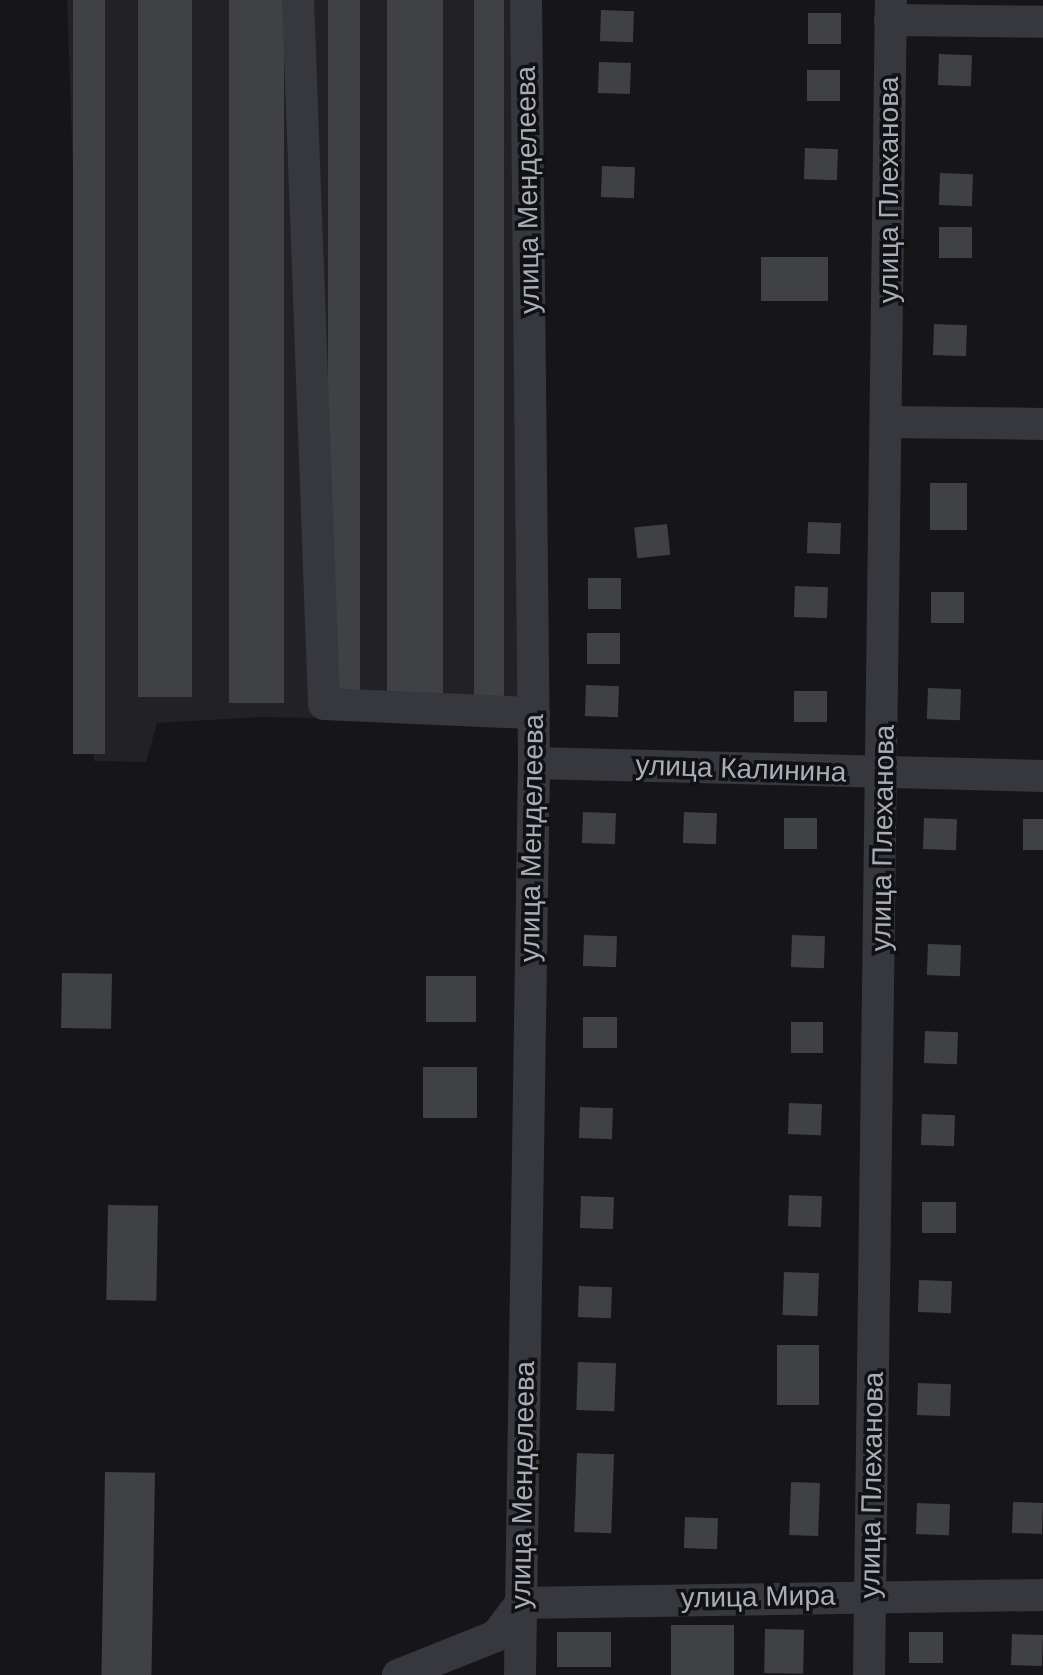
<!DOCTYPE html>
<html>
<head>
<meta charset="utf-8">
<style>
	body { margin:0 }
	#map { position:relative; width:1043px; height:1675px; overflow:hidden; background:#161618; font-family:Helvetica,sans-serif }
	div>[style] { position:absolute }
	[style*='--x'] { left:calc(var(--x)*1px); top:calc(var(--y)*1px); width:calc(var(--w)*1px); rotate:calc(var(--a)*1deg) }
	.built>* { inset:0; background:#222225 }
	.building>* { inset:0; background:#404145; transform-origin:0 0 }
	.minor>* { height:32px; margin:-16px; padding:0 16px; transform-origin:16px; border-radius:16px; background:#37383d }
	span { translate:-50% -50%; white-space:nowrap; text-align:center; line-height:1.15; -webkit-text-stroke:7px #111113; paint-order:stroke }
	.street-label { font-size:28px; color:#a8adb8 }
</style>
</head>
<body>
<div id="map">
	<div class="built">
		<div style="clip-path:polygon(67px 0,513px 0,523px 722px,259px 717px,157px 723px,146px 762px,94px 761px)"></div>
	</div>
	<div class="building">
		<div style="left:73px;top:0;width:32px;height:754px"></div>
		<div style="left:138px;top:0;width:54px;height:697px"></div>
		<div style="left:229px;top:0;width:55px;height:703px"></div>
		<div style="left:328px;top:0;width:32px;height:698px"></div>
		<div style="left:387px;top:0;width:56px;height:695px"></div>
		<div style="left:474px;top:0;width:30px;height:701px"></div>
		<div style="left:601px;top:10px;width:33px;height:31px;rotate:2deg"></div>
		<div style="left:808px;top:13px;width:33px;height:31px"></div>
		<div style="left:939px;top:54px;width:33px;height:31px;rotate:2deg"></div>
		<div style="left:599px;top:62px;width:32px;height:31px;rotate:2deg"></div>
		<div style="left:807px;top:70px;width:33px;height:31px"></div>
		<div style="left:805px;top:148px;width:33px;height:31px;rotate:2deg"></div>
		<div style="left:602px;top:166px;width:33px;height:31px;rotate:2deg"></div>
		<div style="left:940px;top:173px;width:33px;height:32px;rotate:2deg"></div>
		<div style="left:939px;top:227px;width:33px;height:31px"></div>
		<div style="left:761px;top:257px;width:67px;height:44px"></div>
		<div style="left:934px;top:324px;width:33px;height:31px;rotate:2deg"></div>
		<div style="left:930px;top:483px;width:37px;height:47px"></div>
		<div style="left:808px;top:522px;width:33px;height:31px;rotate:2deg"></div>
		<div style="left:667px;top:524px;width:31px;height:33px;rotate:84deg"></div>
		<div style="left:588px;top:578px;width:33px;height:31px"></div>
		<div style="left:795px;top:586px;width:33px;height:31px;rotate:2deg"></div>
		<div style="left:931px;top:592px;width:33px;height:31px"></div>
		<div style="left:587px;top:633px;width:33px;height:31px"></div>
		<div style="left:586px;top:685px;width:33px;height:31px;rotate:2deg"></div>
		<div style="left:928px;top:688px;width:33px;height:31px;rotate:2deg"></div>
		<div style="left:794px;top:691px;width:33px;height:31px"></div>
		<div style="left:583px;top:812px;width:33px;height:31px;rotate:2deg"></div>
		<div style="left:684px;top:812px;width:33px;height:31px;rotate:2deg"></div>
		<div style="left:784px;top:818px;width:33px;height:31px"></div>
		<div style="left:924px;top:818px;width:33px;height:31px;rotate:2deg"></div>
		<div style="left:1023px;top:819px;width:20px;height:31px"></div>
		<div style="left:584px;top:935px;width:33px;height:31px;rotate:2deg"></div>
		<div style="left:792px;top:935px;width:33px;height:32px;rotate:2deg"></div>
		<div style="left:928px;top:944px;width:33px;height:31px;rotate:2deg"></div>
		<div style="left:62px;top:973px;width:50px;height:55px;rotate:1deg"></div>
		<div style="left:426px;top:976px;width:50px;height:46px"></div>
		<div style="left:583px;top:1017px;width:34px;height:31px"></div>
		<div style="left:791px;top:1022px;width:32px;height:31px"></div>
		<div style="left:925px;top:1031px;width:33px;height:32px;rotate:2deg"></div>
		<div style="left:423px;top:1067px;width:54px;height:51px"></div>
		<div style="left:789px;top:1103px;width:33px;height:31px;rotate:2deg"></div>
		<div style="left:580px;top:1107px;width:33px;height:31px;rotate:2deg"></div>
		<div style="left:922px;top:1114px;width:33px;height:31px;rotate:2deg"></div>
		<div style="left:789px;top:1195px;width:33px;height:31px;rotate:2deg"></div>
		<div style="left:581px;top:1196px;width:33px;height:32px;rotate:2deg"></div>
		<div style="left:922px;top:1202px;width:34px;height:31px"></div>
		<div style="left:108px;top:1205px;width:50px;height:95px;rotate:1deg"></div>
		<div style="left:784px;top:1272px;width:35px;height:43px;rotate:2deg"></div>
		<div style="left:919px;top:1280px;width:33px;height:32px;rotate:2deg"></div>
		<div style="left:579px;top:1286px;width:33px;height:31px;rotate:2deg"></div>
		<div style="left:777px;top:1345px;width:42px;height:60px"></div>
		<div style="left:578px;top:1362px;width:38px;height:48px;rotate:2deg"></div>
		<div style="left:918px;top:1383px;width:33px;height:32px;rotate:2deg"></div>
		<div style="left:577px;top:1453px;width:37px;height:79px;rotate:2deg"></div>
		<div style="left:105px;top:1472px;width:50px;height:203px;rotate:1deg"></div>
		<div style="left:791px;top:1482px;width:29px;height:53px;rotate:2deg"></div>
		<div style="left:1013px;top:1502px;width:30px;height:31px;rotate:2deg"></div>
		<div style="left:917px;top:1503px;width:33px;height:31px;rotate:2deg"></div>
		<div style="left:685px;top:1517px;width:33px;height:31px;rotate:2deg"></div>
		<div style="left:671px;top:1625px;width:63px;height:50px"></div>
		<div style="left:765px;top:1629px;width:39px;height:44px;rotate:1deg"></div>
		<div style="left:557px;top:1632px;width:54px;height:35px"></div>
		<div style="left:909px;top:1632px;width:34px;height:31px"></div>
		<div style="left:1012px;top:1634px;width:31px;height:31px;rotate:2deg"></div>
	</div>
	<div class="minor">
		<div style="--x:298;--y:0;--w:704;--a:87.88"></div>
		<div style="--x:324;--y:704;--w:210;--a:2.5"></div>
		<div style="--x:890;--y:20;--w:153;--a:0.7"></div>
		<div style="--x:887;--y:422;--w:156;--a:0.7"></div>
		<div style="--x:534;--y:763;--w:509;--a:1.46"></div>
		<div style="--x:398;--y:1675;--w:105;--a:-21.7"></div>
		<div style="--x:496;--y:1636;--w:41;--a:-52.9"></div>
		<div style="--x:521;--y:1603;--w:522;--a:-0.88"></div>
		<div style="--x:520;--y:1675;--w:912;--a:-89.12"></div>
		<div style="--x:534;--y:763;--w:763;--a:-90.6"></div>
		<div style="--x:869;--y:1675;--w:1675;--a:-89.25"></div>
	</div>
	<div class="street-label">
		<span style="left:528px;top:190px;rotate:-91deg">улица Менделеева</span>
		<span style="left:889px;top:190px;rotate:-90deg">улица Плеханова</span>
		<span style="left:741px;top:769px;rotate:2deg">улица Калинина</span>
		<span style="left:532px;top:838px;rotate:-89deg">улица Менделеева</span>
		<span style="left:883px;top:838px;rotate:-89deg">улица Плеханова</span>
		<span style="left:523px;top:1485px;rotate:-89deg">улица Менделеева</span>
		<span style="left:872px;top:1485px;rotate:-89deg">улица Плеханова</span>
		<span style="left:758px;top:1597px;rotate:-1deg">улица Мира</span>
	</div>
</div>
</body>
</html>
